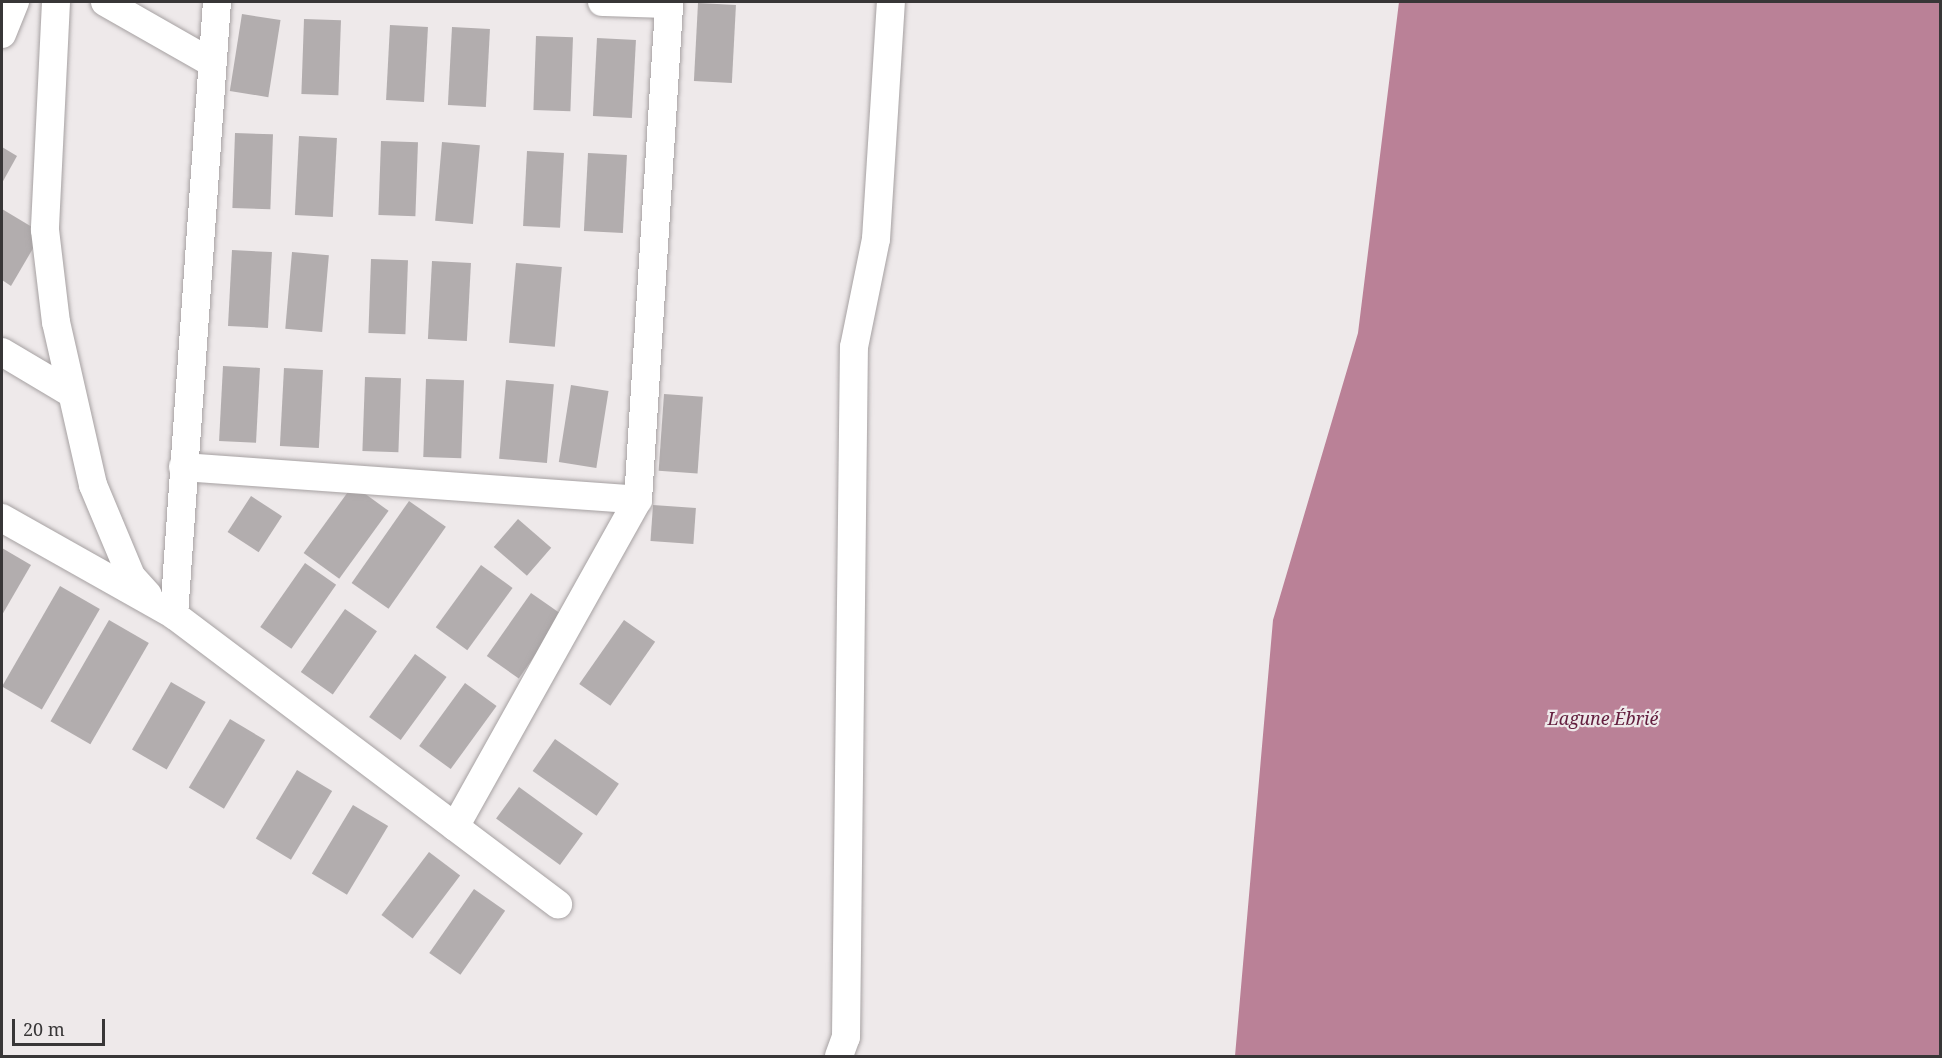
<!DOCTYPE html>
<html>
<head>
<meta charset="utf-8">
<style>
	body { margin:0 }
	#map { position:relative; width:1942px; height:1058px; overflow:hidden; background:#eee9ea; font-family:"Noto Serif",serif }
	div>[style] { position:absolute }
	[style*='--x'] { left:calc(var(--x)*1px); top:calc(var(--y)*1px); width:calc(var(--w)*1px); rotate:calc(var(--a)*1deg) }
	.water>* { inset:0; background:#ba8197 }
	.building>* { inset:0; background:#b2adae; transform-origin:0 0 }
	.roads { filter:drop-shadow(0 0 2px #a6a1a2) drop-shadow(0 0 2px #a6a1a2) }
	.minor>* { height:28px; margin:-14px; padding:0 14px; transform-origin:14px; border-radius:14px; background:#fff }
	span { translate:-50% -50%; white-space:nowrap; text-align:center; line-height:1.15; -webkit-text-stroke:4.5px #eee9ea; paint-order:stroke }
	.water-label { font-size:18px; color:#631e3e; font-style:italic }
	.frame { position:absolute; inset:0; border:3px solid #383637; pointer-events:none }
	.scale { position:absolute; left:12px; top:1019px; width:93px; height:27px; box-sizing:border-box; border:3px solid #383637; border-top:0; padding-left:8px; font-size:18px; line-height:21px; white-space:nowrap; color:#383637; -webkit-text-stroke:4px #eee9ea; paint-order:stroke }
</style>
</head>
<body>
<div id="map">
	<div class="water">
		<div style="clip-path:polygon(1399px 2px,1940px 2px,1940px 1056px,1235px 1056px,1273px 620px,1358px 333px)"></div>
	</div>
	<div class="building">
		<div style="left:698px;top:3px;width:38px;height:78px;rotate:3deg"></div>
		<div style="left:242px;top:14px;width:39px;height:78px;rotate:9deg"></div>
		<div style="left:304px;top:19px;width:37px;height:75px;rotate:2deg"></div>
		<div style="left:390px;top:25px;width:38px;height:75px;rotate:3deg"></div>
		<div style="left:452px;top:27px;width:38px;height:78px;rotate:3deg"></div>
		<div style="left:536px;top:36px;width:37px;height:74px;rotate:2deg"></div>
		<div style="left:597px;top:38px;width:39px;height:78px;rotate:3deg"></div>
		<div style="left:235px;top:133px;width:38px;height:75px;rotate:2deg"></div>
		<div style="left:299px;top:136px;width:38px;height:79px;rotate:3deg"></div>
		<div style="left:381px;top:141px;width:37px;height:74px;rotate:2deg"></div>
		<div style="left:442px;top:142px;width:38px;height:79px;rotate:5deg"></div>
		<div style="clip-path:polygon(2px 147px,17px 156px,2px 183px)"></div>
		<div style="left:527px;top:151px;width:37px;height:75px;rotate:3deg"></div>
		<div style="left:588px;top:153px;width:39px;height:78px;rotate:3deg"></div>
		<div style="clip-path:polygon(2px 209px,42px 233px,11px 286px,2px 280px)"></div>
		<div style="left:232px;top:250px;width:40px;height:76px;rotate:3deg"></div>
		<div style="left:292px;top:252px;width:37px;height:77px;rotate:5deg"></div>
		<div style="left:371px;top:259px;width:37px;height:74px;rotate:2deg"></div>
		<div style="left:432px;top:261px;width:39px;height:78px;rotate:3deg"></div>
		<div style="left:516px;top:263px;width:46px;height:80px;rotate:5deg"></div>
		<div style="left:223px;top:366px;width:37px;height:75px;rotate:3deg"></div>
		<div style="left:284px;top:368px;width:39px;height:78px;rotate:3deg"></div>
		<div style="left:365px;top:377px;width:36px;height:74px;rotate:2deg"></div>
		<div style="left:426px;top:379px;width:38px;height:78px;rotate:2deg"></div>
		<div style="left:506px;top:380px;width:48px;height:79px;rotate:5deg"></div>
		<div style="left:571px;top:385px;width:38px;height:78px;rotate:9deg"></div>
		<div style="left:664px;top:394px;width:39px;height:77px;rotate:4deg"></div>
		<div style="left:353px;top:485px;width:44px;height:84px;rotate:36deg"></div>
		<div style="left:251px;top:496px;width:37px;height:43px;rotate:33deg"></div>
		<div style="left:409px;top:501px;width:45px;height:100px;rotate:35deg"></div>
		<div style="left:653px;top:505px;width:43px;height:36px;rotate:4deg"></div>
		<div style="left:518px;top:519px;width:44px;height:37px;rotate:41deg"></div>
		<div style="clip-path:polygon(2px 548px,31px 565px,2px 615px)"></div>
		<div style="left:305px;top:563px;width:38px;height:78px;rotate:35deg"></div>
		<div style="left:481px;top:565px;width:39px;height:77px;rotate:36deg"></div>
		<div style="left:60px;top:586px;width:46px;height:116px;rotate:30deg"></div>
		<div style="left:531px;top:593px;width:39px;height:77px;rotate:35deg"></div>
		<div style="left:345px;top:609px;width:39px;height:77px;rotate:35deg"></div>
		<div style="left:109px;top:620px;width:46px;height:117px;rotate:30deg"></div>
		<div style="left:624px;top:620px;width:38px;height:78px;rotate:35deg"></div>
		<div style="left:415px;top:654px;width:39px;height:78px;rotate:36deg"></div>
		<div style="left:171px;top:682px;width:40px;height:78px;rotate:30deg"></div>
		<div style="left:465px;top:683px;width:39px;height:78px;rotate:36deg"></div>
		<div style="left:230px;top:719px;width:41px;height:80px;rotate:31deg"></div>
		<div style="left:555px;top:739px;width:78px;height:39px;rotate:35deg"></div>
		<div style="left:297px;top:770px;width:41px;height:80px;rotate:31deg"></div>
		<div style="left:519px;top:787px;width:79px;height:39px;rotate:36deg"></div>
		<div style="left:353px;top:805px;width:41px;height:80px;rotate:31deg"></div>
		<div style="left:429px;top:852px;width:39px;height:79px;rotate:37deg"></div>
		<div style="left:474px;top:889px;width:38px;height:78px;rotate:35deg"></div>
	</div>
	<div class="roads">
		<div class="minor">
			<div style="--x:56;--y:2;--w:228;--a:92.8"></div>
			<div style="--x:45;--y:230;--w:93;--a:83.2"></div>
			<div style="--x:56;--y:322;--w:167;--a:77.2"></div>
			<div style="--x:93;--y:485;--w:99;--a:67.3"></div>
			<div style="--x:131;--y:576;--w:25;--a:48"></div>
			<div style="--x:105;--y:2;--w:123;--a:29.7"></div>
			<div style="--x:602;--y:2;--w:67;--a:1.7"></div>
			<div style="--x:2;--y:34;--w:35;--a:-68"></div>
			<div style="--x:2;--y:352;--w:80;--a:30.7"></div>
			<div style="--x:183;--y:467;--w:456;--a:4.1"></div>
			<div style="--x:2;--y:518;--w:197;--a:29.4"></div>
			<div style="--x:174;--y:615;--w:481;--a:37"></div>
			<div style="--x:174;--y:615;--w:615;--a:-85.99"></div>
			<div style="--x:455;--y:827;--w:375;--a:-60.8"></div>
			<div style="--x:638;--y:500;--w:499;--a:-86.4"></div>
			<div style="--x:839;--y:1056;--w:20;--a:-70"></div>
			<div style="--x:846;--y:1037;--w:690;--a:-89.34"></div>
			<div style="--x:854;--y:347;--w:110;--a:-78.5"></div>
			<div style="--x:876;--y:239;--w:237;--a:-86.4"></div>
		</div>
	</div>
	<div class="water-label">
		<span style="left:1603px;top:718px">Lagune Ébrié</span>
	</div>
	<div class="frame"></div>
	<div class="scale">20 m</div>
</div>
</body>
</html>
